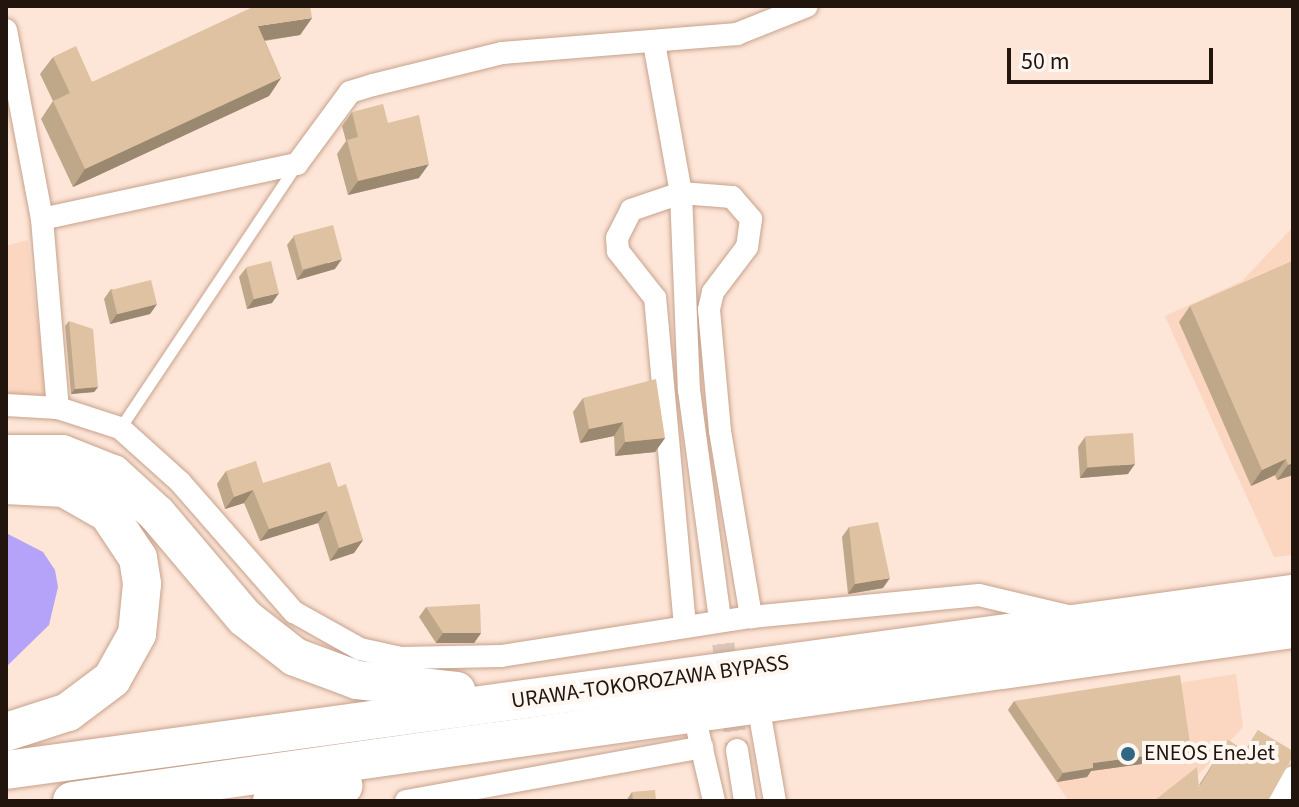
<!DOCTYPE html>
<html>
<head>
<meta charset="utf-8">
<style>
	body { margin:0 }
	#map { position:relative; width:1299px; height:807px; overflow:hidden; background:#fde5d7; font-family:"Source Sans 3",sans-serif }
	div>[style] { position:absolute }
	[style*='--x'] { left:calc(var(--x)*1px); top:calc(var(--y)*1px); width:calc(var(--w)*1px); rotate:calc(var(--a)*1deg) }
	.built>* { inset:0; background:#fbd6c0 }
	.water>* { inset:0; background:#b4a3f9 }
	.street-tunnel>* { height:22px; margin-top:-11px; transform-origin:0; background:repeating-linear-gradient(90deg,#dcc6b9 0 22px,transparent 0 33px) }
	.roads { filter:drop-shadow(0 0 2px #c7a28c) drop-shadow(0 0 2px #c7a28c) }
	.lane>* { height:11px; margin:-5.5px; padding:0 5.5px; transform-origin:5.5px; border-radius:5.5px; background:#fff }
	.street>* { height:22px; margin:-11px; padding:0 11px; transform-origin:11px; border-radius:11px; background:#fff }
	.highway>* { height:38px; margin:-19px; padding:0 19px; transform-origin:19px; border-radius:19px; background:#fff }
	.wall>* { inset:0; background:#bfa78a }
	.shaded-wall>* { inset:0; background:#9b8871 }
	.building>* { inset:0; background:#dec2a1; transform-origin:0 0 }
	.dots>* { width:22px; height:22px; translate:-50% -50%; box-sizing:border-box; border:4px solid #fef6f1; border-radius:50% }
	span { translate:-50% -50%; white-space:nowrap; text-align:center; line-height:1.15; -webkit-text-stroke:8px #fef6f1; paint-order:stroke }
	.street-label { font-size:22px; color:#22150d }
	.poi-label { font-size:22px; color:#22150d }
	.left { translate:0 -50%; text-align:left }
	.frame { position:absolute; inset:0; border:8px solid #22150d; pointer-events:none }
	.scale { position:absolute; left:1007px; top:48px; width:206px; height:36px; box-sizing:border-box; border:4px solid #22150d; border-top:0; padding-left:10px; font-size:24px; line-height:28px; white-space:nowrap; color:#22150d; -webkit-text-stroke:6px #fef6f1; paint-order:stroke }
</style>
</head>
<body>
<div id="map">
	<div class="built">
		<div style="clip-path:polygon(1293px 227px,1293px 555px,1274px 557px,1165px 316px,1242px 281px)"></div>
		<div style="clip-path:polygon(28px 240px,46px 395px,6px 395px,6px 246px)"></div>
		<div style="clip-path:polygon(1236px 674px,1243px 727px,1186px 788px,1159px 801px,1068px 800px,1008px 710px)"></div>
	</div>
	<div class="water">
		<div style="clip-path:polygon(6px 533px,43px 552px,55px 570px,58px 587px,49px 625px,6px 667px)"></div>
	</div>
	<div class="street-tunnel">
		<div style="--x:719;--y:611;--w:140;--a:82.6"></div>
	</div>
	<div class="roads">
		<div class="lane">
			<div style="--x:120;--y:428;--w:313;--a:-56.2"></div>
		</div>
		<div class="street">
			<div style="--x:6;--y:30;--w:192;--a:79.2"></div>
			<div style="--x:42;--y:219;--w:190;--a:85.2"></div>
			<div style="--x:654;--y:43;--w:152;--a:79.8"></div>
			<div style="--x:681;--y:193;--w:197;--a:87.7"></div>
			<div style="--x:689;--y:390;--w:223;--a:82.3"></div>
			<div style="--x:42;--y:219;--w:261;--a:-12.2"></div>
			<div style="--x:297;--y:164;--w:89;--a:-53.6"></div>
			<div style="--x:350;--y:92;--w:24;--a:-17"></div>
			<div style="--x:373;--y:85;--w:133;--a:-13.9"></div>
			<div style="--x:502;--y:53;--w:236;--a:-4.6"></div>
			<div style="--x:737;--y:34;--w:75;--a:-21.8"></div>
			<div style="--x:6;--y:405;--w:52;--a:3.3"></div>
			<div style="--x:58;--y:408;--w:65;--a:17.9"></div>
			<div style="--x:120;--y:428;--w:81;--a:42"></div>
			<div style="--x:180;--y:482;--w:173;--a:48.8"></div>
			<div style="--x:294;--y:612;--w:76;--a:29.3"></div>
			<div style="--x:360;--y:649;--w:42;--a:12.4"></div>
			<div style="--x:401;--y:658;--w:100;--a:-1.1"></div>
			<div style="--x:501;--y:656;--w:253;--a:-8.9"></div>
			<div style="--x:751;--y:617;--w:229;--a:-5.5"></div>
			<div style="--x:979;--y:595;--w:91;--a:13.3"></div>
			<div style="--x:685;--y:626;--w:329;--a:-95.2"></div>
			<div style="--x:655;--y:298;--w:60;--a:-128.2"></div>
			<div style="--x:618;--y:251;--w:13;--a:-94"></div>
			<div style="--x:617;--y:238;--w:31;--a:-63"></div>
			<div style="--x:631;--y:210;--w:53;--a:-18.8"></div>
			<div style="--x:681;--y:193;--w:51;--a:4.5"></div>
			<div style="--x:732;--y:197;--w:29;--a:49"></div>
			<div style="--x:751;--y:219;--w:28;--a:98"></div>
			<div style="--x:747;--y:247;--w:56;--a:127.1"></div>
			<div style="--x:713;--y:292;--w:18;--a:103"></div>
			<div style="--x:709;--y:310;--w:121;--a:84.8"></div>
			<div style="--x:720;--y:431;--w:189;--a:80.5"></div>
			<div style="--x:758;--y:704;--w:98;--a:80.1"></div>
			<div style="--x:698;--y:732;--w:71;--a:76.9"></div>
			<div style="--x:737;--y:750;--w:52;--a:81.1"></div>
			<div style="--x:406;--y:801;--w:301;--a:-10.3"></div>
			<div style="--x:1278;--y:801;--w:28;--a:-58"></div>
		</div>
		<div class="highway">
			<div style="--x:6;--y:454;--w:56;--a:0"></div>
			<div style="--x:62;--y:454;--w:55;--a:21.4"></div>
			<div style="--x:113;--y:474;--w:59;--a:42.3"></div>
			<div style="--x:157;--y:514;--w:136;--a:49.8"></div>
			<div style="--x:245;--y:618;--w:63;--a:38"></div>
			<div style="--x:295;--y:657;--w:66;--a:20.4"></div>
			<div style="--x:357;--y:680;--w:100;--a:6.3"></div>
			<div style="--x:6;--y:485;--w:58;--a:3"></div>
			<div style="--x:64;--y:488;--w:51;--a:29.6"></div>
			<div style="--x:108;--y:513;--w:54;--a:56.3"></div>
			<div style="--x:138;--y:558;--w:26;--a:81"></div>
			<div style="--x:142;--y:584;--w:50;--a:95.7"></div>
			<div style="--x:137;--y:634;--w:51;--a:119.1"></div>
			<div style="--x:112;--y:679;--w:55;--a:143.1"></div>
			<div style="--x:68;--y:712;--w:65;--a:162.1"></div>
			<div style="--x:6;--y:770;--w:1299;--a:-7.79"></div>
			<div style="--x:72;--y:801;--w:1233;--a:-8.02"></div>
			<div style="--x:272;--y:801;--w:73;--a:-11.9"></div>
		</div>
	</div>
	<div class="wall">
		<div style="clip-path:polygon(312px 18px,300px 35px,265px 41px,281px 78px,269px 96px,73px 187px,41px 119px,53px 101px,40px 74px,53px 57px,92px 82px)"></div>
		<div style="clip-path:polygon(352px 112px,388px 123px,419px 178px,348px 195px,337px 154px,346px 141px,342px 126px)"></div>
		<div style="clip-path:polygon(294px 236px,335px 269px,297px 280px,287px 245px)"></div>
		<div style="clip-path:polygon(1293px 261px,1293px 475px,1277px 480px,1275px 475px,1251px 486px,1179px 322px,1190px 306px)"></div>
		<div style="clip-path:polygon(246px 268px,272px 303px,247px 309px,239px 277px)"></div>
		<div style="clip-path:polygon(111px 289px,157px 304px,150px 314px,110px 324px,104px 299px)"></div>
		<div style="clip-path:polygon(69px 321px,98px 387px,94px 392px,71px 394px,65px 326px)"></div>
		<div style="clip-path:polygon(583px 398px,665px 438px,655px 452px,615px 456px,614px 436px,580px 443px,573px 412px)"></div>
		<div style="clip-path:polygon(1085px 437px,1128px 474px,1080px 478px,1078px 447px)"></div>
		<div style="clip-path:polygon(226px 471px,263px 483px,338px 487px,363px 540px,354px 553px,330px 561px,318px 523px,260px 541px,244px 503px,225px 509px,217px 484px)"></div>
		<div style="clip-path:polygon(849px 527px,883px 588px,848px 594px,842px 537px)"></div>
		<div style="clip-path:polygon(426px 607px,481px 633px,474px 643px,436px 643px,419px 617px)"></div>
		<div style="clip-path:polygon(1014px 701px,1185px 758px,1091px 771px,1087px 777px,1057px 782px,1008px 710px)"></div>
		<div style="clip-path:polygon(1258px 730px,1268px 801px,1199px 785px,1228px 740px,1245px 751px)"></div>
		<div style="clip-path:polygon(632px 792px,656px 801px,626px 801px)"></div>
	</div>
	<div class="shaded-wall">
		<div style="clip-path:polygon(312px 18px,300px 35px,246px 43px,258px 26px)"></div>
		<div style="clip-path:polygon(281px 78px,269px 96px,73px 187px,85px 169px)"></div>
		<div style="clip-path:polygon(429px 164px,419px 178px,348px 195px,358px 181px)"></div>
		<div style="clip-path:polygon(342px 259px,335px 269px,297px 280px,304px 270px)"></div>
		<div style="clip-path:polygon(279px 293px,272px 303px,247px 309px,254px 299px)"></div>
		<div style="clip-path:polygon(157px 304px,150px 314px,110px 324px,117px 314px)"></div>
		<div style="clip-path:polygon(98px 387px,94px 392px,71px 394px,75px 389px)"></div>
		<div style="clip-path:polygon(623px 422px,614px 436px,580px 443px,589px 429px)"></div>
		<div style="clip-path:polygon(665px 438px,655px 452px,615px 456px,625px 442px)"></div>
		<div style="clip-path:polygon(1286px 459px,1275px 475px,1251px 486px,1262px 470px)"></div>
		<div style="clip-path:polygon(1293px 463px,1293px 475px,1277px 480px,1288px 465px)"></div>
		<div style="clip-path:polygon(1135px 464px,1128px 474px,1080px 478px,1087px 468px)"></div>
		<div style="clip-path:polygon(253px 490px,244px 503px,225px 509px,234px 497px)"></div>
		<div style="clip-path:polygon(327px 511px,318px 523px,260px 541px,269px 529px)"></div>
		<div style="clip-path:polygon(363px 540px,354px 553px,330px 561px,339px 548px)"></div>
		<div style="clip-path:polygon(890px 578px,883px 588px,848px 594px,855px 584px)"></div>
		<div style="clip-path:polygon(443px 633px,481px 633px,474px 643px,436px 643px)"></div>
		<div style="clip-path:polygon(1191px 750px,1185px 758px,1091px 771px,1087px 777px,1057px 782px,1063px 773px,1093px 763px)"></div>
	</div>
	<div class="building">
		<div style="clip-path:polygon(255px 6px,310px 6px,312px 18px,258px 26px,281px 78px,85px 169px,53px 101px,70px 93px,53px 57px,76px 46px,92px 82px)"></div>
		<div style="clip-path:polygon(383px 104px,388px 123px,419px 115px,429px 164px,358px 181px,347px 140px,358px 137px,352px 112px)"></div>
		<div style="left:333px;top:225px;width:35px;height:41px;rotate:75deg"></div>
		<div style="left:271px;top:261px;width:33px;height:26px;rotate:76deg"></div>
		<div style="clip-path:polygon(1293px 261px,1293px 463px,1288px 465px,1286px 459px,1262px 470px,1190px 306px)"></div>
		<div style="left:151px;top:280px;width:25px;height:41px;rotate:76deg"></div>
		<div style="clip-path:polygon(69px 321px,93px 329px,98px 387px,75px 389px)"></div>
		<div style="clip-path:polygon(656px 379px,665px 438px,625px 442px,623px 422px,589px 429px,583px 398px)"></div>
		<div style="left:1133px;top:433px;width:31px;height:48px;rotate:86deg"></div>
		<div style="clip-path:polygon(256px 461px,263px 483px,330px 462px,338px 487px,346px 484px,363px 540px,339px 548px,327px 511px,269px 529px,253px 490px,234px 497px,226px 471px)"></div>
		<div style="clip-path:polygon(878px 522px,890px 578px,855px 584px,849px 527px)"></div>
		<div style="clip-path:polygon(480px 604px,481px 633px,443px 633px,426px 607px)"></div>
		<div style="clip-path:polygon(1180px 675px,1191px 750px,1093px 763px,1093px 768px,1063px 773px,1014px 701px)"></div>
		<div style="clip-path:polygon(1258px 730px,1293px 751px,1293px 756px,1268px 801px,1154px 801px,1197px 767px,1199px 787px,1228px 740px,1245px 751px)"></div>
		<div style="clip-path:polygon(655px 790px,656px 801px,633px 801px,632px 792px)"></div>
	</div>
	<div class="dots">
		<div style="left:1128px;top:754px;background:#306782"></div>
	</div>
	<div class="street-label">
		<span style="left:650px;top:682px;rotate:-8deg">URAWA-TOKOROZAWA BYPASS</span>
	</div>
	<div class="poi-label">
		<span class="left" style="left:1144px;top:754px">ENEOS EneJet</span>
	</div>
	<div class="frame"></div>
	<div class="scale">50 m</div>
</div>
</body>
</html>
